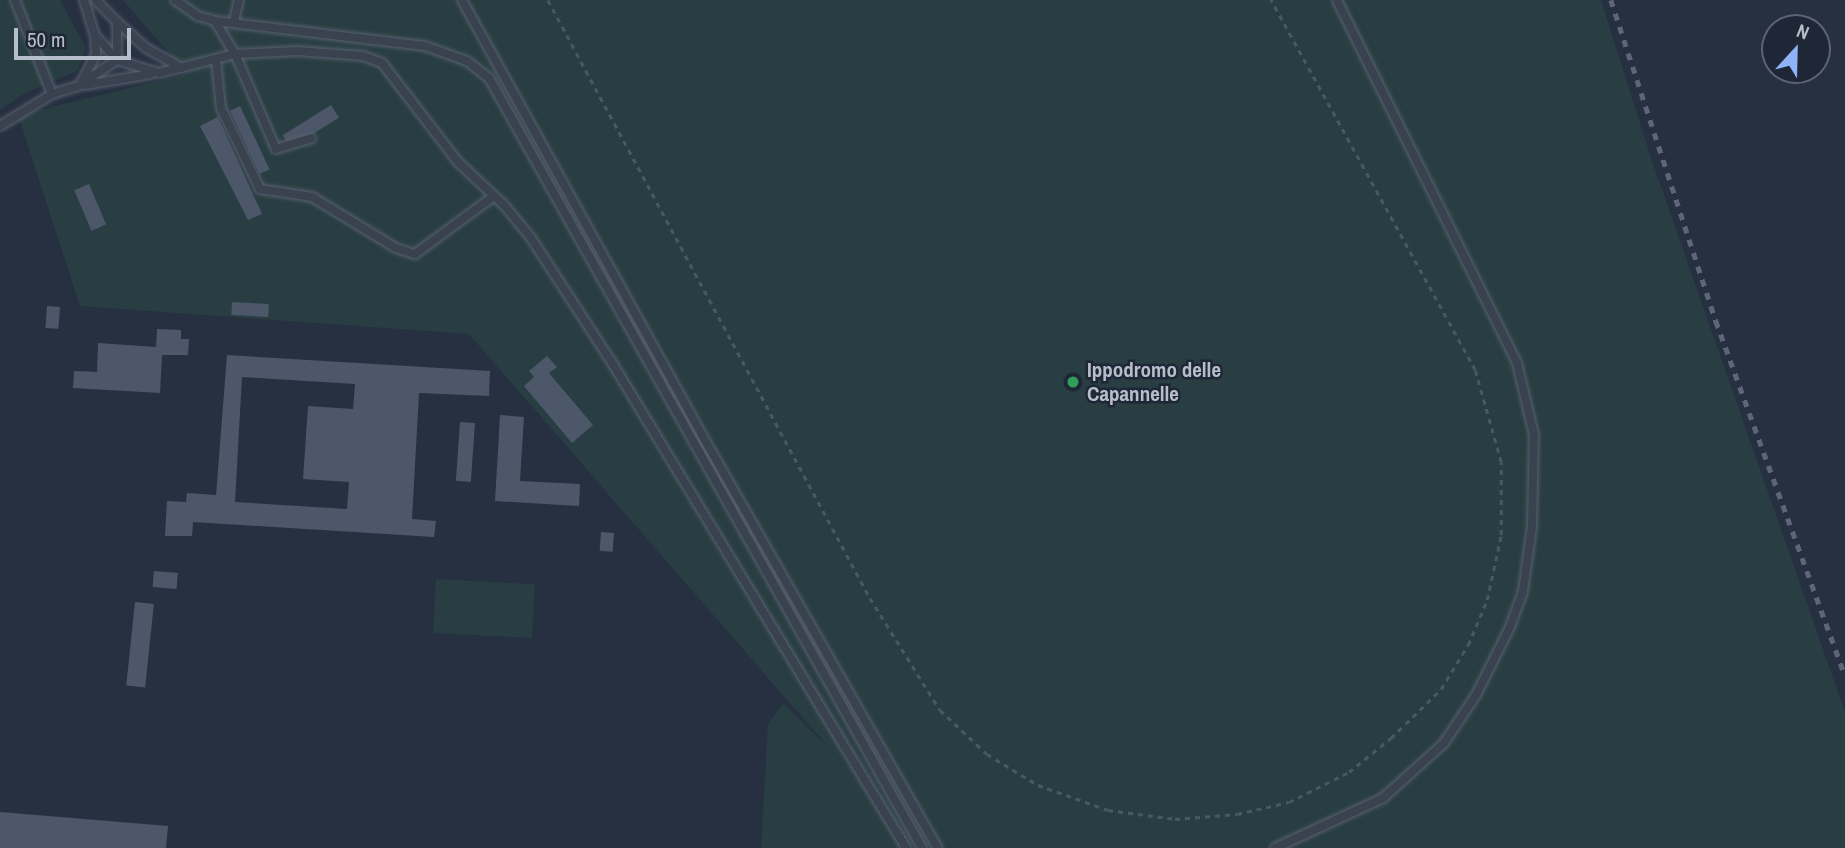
<!DOCTYPE html>
<html>
<head>
<meta charset="utf-8">
<style>
	body { margin:0 }
	#map { position:relative; width:1845px; height:848px; overflow:hidden; background:#263041; font-family:"Archivo Narrow",sans-serif }
	div>[style] { position:absolute }
	[style*='--x'] { left:calc(var(--x)*1px); top:calc(var(--y)*1px); width:calc(var(--w)*1px); rotate:calc(var(--a)*1deg) }
	.green>* { inset:0; background:#283e42; transform-origin:0 0 }
	.building>* { inset:0; background:#4c576a; transform-origin:0 0 }
	.path>* { height:2.5px; margin-top:-1.25px; transform-origin:0; background:repeating-linear-gradient(90deg,#465b5e 0 5px,transparent 0 10px) }
	.roads { filter:drop-shadow(0 0 2px #58606e) drop-shadow(0 0 2px #58606e) }
	.service>* { height:8px; margin:-4px; padding:0 4px; transform-origin:4px; border-radius:4px; background:#3a4250 }
	.rail>* { height:4.5px; margin-top:-2.25px; transform-origin:0; background:repeating-linear-gradient(90deg,#5c6677 0 7px,transparent 0 14px) }
	.dots>* { width:19px; height:19px; translate:-50% -50%; box-sizing:border-box; border:4px solid #1f2736; border-radius:50% }
	span { translate:-50% -50%; white-space:nowrap; text-align:center; line-height:1.15; -webkit-text-stroke:5px #1f2736; paint-order:stroke }
	.poi-label { font-size:21px; color:#b7becb; font-weight:700 }
	.left { translate:0 -50%; text-align:left }
	.north { position:absolute; left:1761px; top:14px; width:70px; height:70px; box-sizing:border-box; background:#1f2736; border:2px solid #5c6372; border-radius:50%; rotate:22deg; font-size:19px; font-weight:700; line-height:28px; text-align:center; color:#b7becb }
	.north::after { content:''; display:block; margin:auto; width:24px; height:32px; background:#8eb3f8; clip-path:polygon(50% 0,100% 100%,50% 72%,0 100%) }
	.scale { position:absolute; left:14px; top:28px; width:117px; height:32px; box-sizing:border-box; border:4px solid #b7becb; border-top:0; padding-left:9px; font-size:21px; line-height:24px; white-space:nowrap; color:#b7becb; -webkit-text-stroke:5px #1f2736; paint-order:stroke }
</style>
</head>
<body>
<div id="map">
	<div class="green">
		<div style="clip-path:polygon(0 0,60px 0,86px 48px,77px 71px,27px 92px,0 110px)"></div>
		<div style="clip-path:polygon(123px 0,1601px 0,1652px 161px,1845px 712px,1845px 848px,761px 848px,768px 724px,783px 703px,829px 748px,469px 334px,80px 306px,18px 115px,187px 74px)"></div>
		<div style="left:436px;top:579px;width:99px;height:54px;rotate:3deg"></div>
	</div>
	<div class="building">
		<div style="left:331px;top:105px;width:15px;height:57px;rotate:58deg"></div>
		<div style="left:240px;top:106px;width:70px;height:11px;rotate:65deg"></div>
		<div style="clip-path:polygon(218px 117px,262px 214px,248px 220px,200px 126px)"></div>
		<div style="left:89px;top:184px;width:44px;height:16px;rotate:67deg"></div>
		<div style="left:232px;top:302px;width:37px;height:13px;rotate:3deg"></div>
		<div style="left:47px;top:306px;width:13px;height:22px;rotate:4deg"></div>
		<div style="clip-path:polygon(157px 329px,181px 330px,181px 339px,189px 339px,188px 355px,162px 355px,160px 393px,73px 388px,74px 371px,97px 372px,98px 343px,156px 347px)"></div>
		<div style="clip-path:polygon(evenodd,227px 355px,490px 371px,489px 396px,419px 393px,412px 519px,436px 521px,434px 537px,193px 522px,192px 536px,165px 536px,167px 501px,186px 502px,187px 493px,216px 495px,227px 355px,242px 377px,355px 384px,353px 409px,308px 406px,303px 479px,349px 482px,347px 509px,235px 502px,242px 377px)"></div>
		<div style="clip-path:polygon(547px 356px,557px 367px,549px 373px,593px 425px,572px 443px,524px 386px,534px 377px,529px 371px)"></div>
		<div style="clip-path:polygon(500px 415px,524px 417px,520px 481px,580px 484px,579px 506px,495px 501px)"></div>
		<div style="left:460px;top:422px;width:15px;height:59px;rotate:4deg"></div>
		<div style="left:601px;top:532px;width:13px;height:19px;rotate:4deg"></div>
		<div style="left:154px;top:571px;width:24px;height:16px;rotate:5deg"></div>
		<div style="left:135px;top:602px;width:19px;height:84px;rotate:6deg"></div>
		<div style="clip-path:polygon(0 812px,168px 826px,166px 848px,0 848px)"></div>
	</div>
	<div class="path">
		<div style="--x:548;--y:0;--w:679;--a:61.7"></div>
		<div style="--x:870;--y:598;--w:132;--a:58"></div>
		<div style="--x:940;--y:710;--w:64;--a:43.1"></div>
		<div style="--x:987;--y:754;--w:60;--a:31.3"></div>
		<div style="--x:1038;--y:785;--w:74;--a:19.7"></div>
		<div style="--x:1108;--y:810;--w:68;--a:7.7"></div>
		<div style="--x:1175;--y:819;--w:62;--a:-4.6"></div>
		<div style="--x:1237;--y:814;--w:53;--a:-13"></div>
		<div style="--x:1289;--y:802;--w:67;--a:-26.6"></div>
		<div style="--x:1349;--y:772;--w:54;--a:-39"></div>
		<div style="--x:1391;--y:738;--w:70;--a:-44.4"></div>
		<div style="--x:1441;--y:689;--w:52;--a:-58.5"></div>
		<div style="--x:1468;--y:645;--w:49;--a:-67.1"></div>
		<div style="--x:1487;--y:600;--w:66;--a:-77.8"></div>
		<div style="--x:1501;--y:535;--w:73;--a:-90"></div>
		<div style="--x:1501;--y:462;--w:96;--a:-105.8"></div>
		<div style="--x:1475;--y:370;--w:423;--a:-118.9"></div>
	</div>
	<div class="roads">
		<div class="service">
			<div style="--x:84;--y:0;--w:37;--a:73"></div>
			<div style="--x:95;--y:35;--w:33;--a:49"></div>
			<div style="--x:117;--y:60;--w:44;--a:17.2"></div>
			<div style="--x:159;--y:73;--w:78;--a:-14"></div>
			<div style="--x:235;--y:54;--w:103;--a:66.7"></div>
			<div style="--x:276;--y:149;--w:37;--a:-17"></div>
			<div style="--x:175;--y:0;--w:28;--a:35"></div>
			<div style="--x:198;--y:16;--w:18;--a:16"></div>
			<div style="--x:215;--y:21;--w:211;--a:6.8"></div>
			<div style="--x:425;--y:46;--w:45;--a:19.7"></div>
			<div style="--x:467;--y:61;--w:28;--a:38"></div>
			<div style="--x:489;--y:78;--w:883;--a:60.65"></div>
			<div style="--x:462;--y:0;--w:497;--a:61.1"></div>
			<div style="--x:702;--y:435;--w:476;--a:60.3"></div>
			<div style="--x:215;--y:21;--w:39;--a:59"></div>
			<div style="--x:235;--y:54;--w:63;--a:-2.7"></div>
			<div style="--x:298;--y:51;--w:65;--a:4.4"></div>
			<div style="--x:363;--y:56;--w:20;--a:20"></div>
			<div style="--x:382;--y:63;--w:125;--a:52.5"></div>
			<div style="--x:458;--y:162;--w:63;--a:43.1"></div>
			<div style="--x:504;--y:205;--w:43;--a:50.7"></div>
			<div style="--x:531;--y:238;--w:147;--a:57"></div>
			<div style="--x:611;--y:361;--w:569;--a:58.79"></div>
			<div style="--x:234;--y:21;--w:22;--a:-77"></div>
			<div style="--x:117;--y:22;--w:39;--a:42"></div>
			<div style="--x:146;--y:48;--w:41;--a:29.1"></div>
			<div style="--x:216;--y:59;--w:49;--a:84.2"></div>
			<div style="--x:221;--y:108;--w:90;--a:64.3"></div>
			<div style="--x:260;--y:189;--w:53;--a:8.7"></div>
			<div style="--x:312;--y:197;--w:98;--a:31.3"></div>
			<div style="--x:396;--y:248;--w:20;--a:18"></div>
			<div style="--x:415;--y:254;--w:98;--a:-36.3"></div>
			<div style="--x:82;--y:81;--w:30;--a:-62"></div>
			<div style="--x:96;--y:55;--w:20;--a:-93"></div>
			<div style="--x:85;--y:85;--w:67;--a:-9.5"></div>
			<div style="--x:52;--y:94;--w:27;--a:-17"></div>
			<div style="--x:78;--y:86;--w:47;--a:-33.7"></div>
			<div style="--x:117;--y:60;--w:38;--a:-90"></div>
			<div style="--x:117;--y:22;--w:30;--a:-134"></div>
			<div style="--x:0;--y:126;--w:61;--a:-31.6"></div>
			<div style="--x:52;--y:94;--w:101;--a:-111.5"></div>
			<div style="--x:1275;--y:848;--w:119;--a:-24.8"></div>
			<div style="--x:1383;--y:798;--w:82;--a:-42"></div>
			<div style="--x:1444;--y:743;--w:58;--a:-56.3"></div>
			<div style="--x:1476;--y:695;--w:76;--a:-63.4"></div>
			<div style="--x:1510;--y:627;--w:38;--a:-70"></div>
			<div style="--x:1523;--y:591;--w:65;--a:-82"></div>
			<div style="--x:1532;--y:527;--w:92;--a:-88.8"></div>
			<div style="--x:1534;--y:435;--w:74;--a:-103.3"></div>
			<div style="--x:1517;--y:363;--w:405;--a:-116.4"></div>
		</div>
	</div>
	<div class="rail">
		<div style="--x:1611;--y:0;--w:338;--a:71.9"></div>
		<div style="--x:1716;--y:321;--w:377;--a:70"></div>
	</div>
	<div class="dots">
		<div style="left:1073px;top:382px;background:#2e9e5b"></div>
	</div>
	<div class="poi-label">
		<span class="left" style="left:1087px;top:382px">Ippodromo delle<br>Capannelle</span>
	</div>
	<div class="north">N</div>
	<div class="scale">50 m</div>
</div>
</body>
</html>
